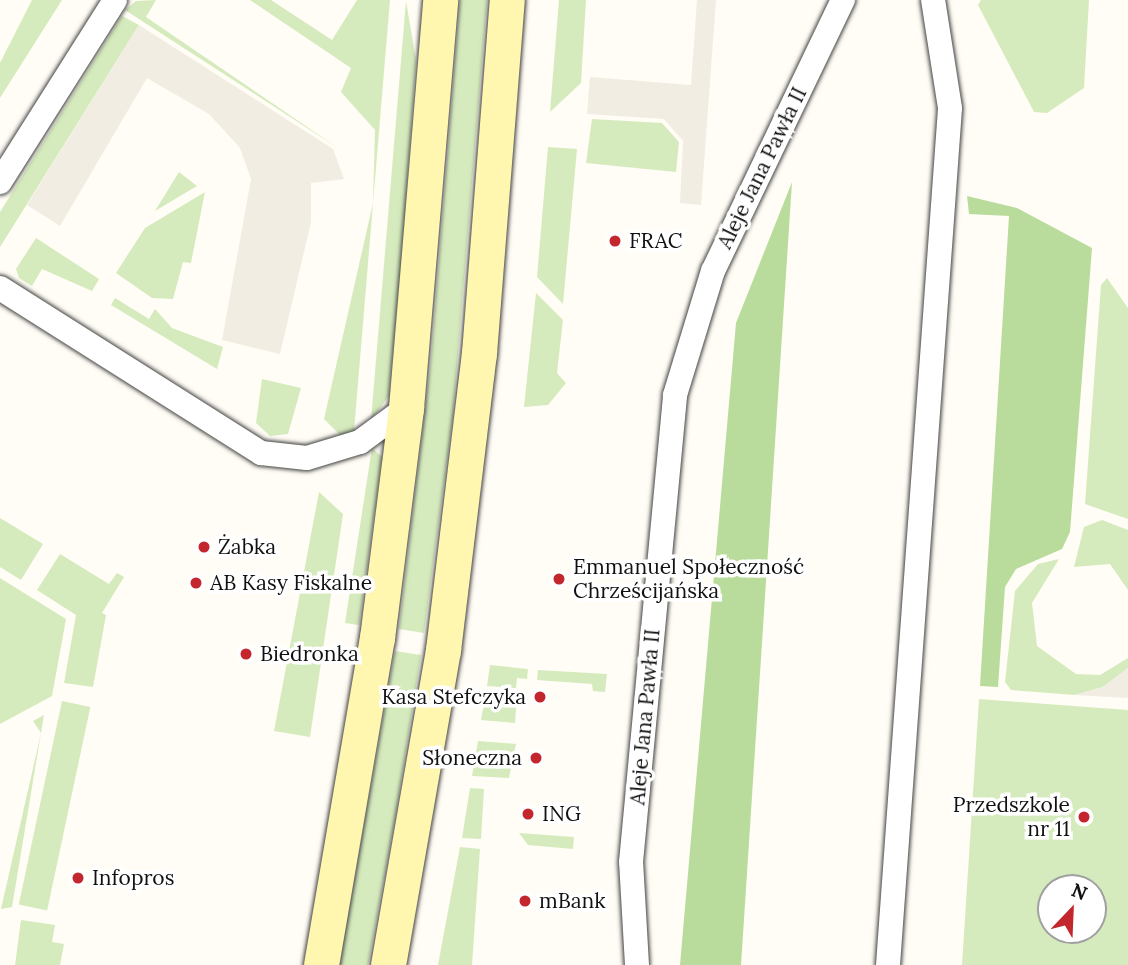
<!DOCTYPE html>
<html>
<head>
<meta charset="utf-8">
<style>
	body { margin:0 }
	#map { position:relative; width:1128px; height:965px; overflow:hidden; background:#fffdf5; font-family:Lora,serif }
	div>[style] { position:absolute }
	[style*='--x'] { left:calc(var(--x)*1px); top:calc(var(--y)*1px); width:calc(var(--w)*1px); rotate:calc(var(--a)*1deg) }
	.green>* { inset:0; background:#d5ebbd; transform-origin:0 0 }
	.forest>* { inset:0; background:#b9dc9c }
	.plaza>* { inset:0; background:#f1ede2 }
	.roads { filter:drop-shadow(0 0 2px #444) drop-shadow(0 0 2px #444) }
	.street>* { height:24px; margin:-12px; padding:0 12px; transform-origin:12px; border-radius:12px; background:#fff }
	.secondary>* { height:35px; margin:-17.5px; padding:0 17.5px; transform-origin:17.5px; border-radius:17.5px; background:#fff6b0 }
	.dots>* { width:19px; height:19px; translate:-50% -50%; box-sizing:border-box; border:4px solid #fff; border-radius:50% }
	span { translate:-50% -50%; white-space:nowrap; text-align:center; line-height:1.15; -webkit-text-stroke:7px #fff; paint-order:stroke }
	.street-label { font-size:21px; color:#111 }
	.poi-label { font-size:21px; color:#111 }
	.left { translate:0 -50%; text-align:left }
	.right { translate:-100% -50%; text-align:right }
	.north { position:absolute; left:1037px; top:874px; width:70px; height:70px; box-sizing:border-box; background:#fff; border:2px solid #a0a0a0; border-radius:50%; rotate:23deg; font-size:19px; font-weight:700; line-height:28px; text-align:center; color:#111 }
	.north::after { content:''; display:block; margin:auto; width:24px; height:32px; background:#c4262e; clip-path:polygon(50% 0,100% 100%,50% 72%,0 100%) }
</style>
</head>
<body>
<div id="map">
	<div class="green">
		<div style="clip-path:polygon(32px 0,62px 0,0 98px,0 63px)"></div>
		<div style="clip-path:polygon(156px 0,146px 17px,338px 148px,125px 10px,136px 1px)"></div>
		<div style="clip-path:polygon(250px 0,271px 0,332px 40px,357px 0,390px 0,354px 431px,342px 437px,324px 419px,373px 203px,375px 130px,341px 92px,351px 68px)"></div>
		<div style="clip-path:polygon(460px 0,487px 0,453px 414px,424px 633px,399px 629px,431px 360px)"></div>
		<div style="clip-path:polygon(559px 0,586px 0,581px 83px,550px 112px)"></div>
		<div style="clip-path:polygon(981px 0,1089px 0,1084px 88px,1047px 113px,1034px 112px,978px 5px)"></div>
		<div style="clip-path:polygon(406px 1px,416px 60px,401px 264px,389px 396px,371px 420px)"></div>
		<div style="clip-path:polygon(122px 16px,139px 25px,0 247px,0 212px)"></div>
		<div style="clip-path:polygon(592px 119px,662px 123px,679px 142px,676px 172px,586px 163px)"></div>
		<div style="clip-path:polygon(548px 147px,577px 149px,563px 304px,537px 277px)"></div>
		<div style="clip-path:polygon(179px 172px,197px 186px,155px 211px)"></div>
		<div style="clip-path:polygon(205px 192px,191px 263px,183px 262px,173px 299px,152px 298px,116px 273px,145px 228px)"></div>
		<div style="clip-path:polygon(36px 238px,99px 279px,92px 291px,42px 269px,32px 286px,19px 278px,16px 269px)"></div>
		<div style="clip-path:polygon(1107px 278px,1128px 308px,1128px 519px,1085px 504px,1101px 285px)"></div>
		<div style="clip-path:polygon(536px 293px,563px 320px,557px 373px,566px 383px,548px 405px,524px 407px)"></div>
		<div style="clip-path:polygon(115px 298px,149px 319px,155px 309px,172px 328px,223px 347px,217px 369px,111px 305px)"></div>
		<div style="clip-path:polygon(262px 379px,301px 388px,288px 434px,270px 436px,256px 423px)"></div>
		<div style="clip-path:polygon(372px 448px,382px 457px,359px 625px,345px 623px)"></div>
		<div style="clip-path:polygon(319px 492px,343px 514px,310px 737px,274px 731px)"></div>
		<div style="clip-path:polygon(0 518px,43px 544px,21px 580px,0 567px)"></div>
		<div style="clip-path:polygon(1102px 520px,1128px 530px,1128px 590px,1110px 564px,1074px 567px,1084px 527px)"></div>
		<div style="clip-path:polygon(60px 554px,109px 584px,117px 573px,124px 577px,102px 613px,106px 615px,93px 687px,64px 683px,76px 615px,37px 590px)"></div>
		<div style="clip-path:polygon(1059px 559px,1032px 603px,1037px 646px,1076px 674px,1100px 675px,1128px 658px,1128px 668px,1103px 687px,1075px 695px,1011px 690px,1005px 682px,1015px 591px,1038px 564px)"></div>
		<div style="clip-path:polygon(0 578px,66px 619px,52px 696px,0 724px)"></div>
		<div style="clip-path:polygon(395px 651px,421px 655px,395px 818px,368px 965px,339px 965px)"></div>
		<div style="clip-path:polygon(490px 665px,528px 669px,527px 679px,517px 678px,516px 688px,487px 686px)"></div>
		<div style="clip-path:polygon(538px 670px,607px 674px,605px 692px,593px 691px,592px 684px,537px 680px)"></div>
		<div style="clip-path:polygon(486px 693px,517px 694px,515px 723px,481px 720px)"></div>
		<div style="clip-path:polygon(evenodd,979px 699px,1128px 710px,1128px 965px,962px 965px,979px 699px,1093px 888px,1093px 930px,1051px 930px,1051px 888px,1093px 888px)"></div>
		<div style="left:62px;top:701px;width:29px;height:208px;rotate:12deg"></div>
		<div style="clip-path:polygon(44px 715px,12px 907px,1px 909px,41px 733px,33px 721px)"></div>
		<div style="clip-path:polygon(478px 741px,516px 744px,509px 778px,472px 776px)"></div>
		<div style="clip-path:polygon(470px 788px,484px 789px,481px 839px,462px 838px)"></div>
		<div style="clip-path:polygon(519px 833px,574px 837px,573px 849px,528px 845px)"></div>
		<div style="clip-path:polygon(460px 847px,480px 849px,472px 965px,438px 965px)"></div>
		<div style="clip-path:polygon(21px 920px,55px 925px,52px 942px,64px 944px,60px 965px,15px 965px)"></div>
	</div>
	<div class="forest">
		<div style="clip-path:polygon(792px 182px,741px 965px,680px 965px,736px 323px)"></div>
		<div style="clip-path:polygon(967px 196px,1017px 208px,1092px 248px,1070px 532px,1062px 549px,1016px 569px,1005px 587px,998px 687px,980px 686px,1009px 216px,969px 214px)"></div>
	</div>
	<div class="plaza">
		<div style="clip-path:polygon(697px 0,716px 0,701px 205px,680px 203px,683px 141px,664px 119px,587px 114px,590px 77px,691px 85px)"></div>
		<div style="clip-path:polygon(139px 25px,333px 149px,344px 179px,311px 183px,311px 222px,280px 354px,222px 340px,251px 179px,240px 148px,209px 114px,147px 78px,60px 226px,27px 205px)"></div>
		<div style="clip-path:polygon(1128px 668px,1128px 698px,1074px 695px,1103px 687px)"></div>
	</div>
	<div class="roads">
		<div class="street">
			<div style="--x:0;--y:182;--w:215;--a:-57.7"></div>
			<div style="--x:0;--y:288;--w:309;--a:32.3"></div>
			<div style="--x:261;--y:453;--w:46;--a:6.2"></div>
			<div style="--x:307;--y:458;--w:55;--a:-16.8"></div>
			<div style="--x:360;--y:442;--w:57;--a:-36.5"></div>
			<div style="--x:637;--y:965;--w:103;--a:-93.3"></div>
			<div style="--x:631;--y:862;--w:469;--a:-84.6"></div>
			<div style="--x:675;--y:395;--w:130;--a:-73"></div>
			<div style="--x:713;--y:271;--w:301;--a:-64.4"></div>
			<div style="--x:888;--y:965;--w:859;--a:-85.86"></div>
			<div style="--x:950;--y:108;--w:109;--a:-98.9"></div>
		</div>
		<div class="secondary">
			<div style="--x:321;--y:965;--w:332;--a:-80.3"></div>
			<div style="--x:377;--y:638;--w:232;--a:-82.8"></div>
			<div style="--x:406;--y:408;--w:409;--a:-85.2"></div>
			<div style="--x:388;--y:965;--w:320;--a:-80.1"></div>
			<div style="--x:443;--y:650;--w:299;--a:-83.1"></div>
			<div style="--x:479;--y:353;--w:354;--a:-85.5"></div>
		</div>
	</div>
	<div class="dots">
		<div style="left:615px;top:241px;background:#c4262e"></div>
		<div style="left:204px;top:547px;background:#c4262e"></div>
		<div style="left:559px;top:579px;background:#c4262e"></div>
		<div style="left:196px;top:583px;background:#c4262e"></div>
		<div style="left:246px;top:654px;background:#c4262e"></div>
		<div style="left:540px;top:697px;background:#c4262e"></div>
		<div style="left:536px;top:758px;background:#c4262e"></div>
		<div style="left:528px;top:814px;background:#c4262e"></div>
		<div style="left:1084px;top:817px;background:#c4262e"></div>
		<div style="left:78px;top:878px;background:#c4262e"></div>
		<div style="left:525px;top:901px;background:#c4262e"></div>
	</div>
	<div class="street-label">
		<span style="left:762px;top:168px;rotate:-64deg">Aleje Jana Pawła II</span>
		<span style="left:645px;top:717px;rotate:-85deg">Aleje Jana Pawła II</span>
	</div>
	<div class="poi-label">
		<span class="left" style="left:629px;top:241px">FRAC</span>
		<span class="left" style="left:218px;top:547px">Żabka</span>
		<span class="left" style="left:573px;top:579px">Emmanuel Społeczność<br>Chrześcijańska</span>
		<span class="left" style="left:210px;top:583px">AB Kasy Fiskalne</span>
		<span class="left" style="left:260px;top:654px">Biedronka</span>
		<span class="right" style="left:526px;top:697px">Kasa Stefczyka</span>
		<span class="right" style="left:522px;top:758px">Słoneczna</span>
		<span class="right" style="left:1070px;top:817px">Przedszkole<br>nr 11</span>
		<span class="left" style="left:542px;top:814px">ING</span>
		<span class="left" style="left:92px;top:878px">Infopros</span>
		<span class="left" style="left:539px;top:901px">mBank</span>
	</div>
	<div class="north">N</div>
</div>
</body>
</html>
